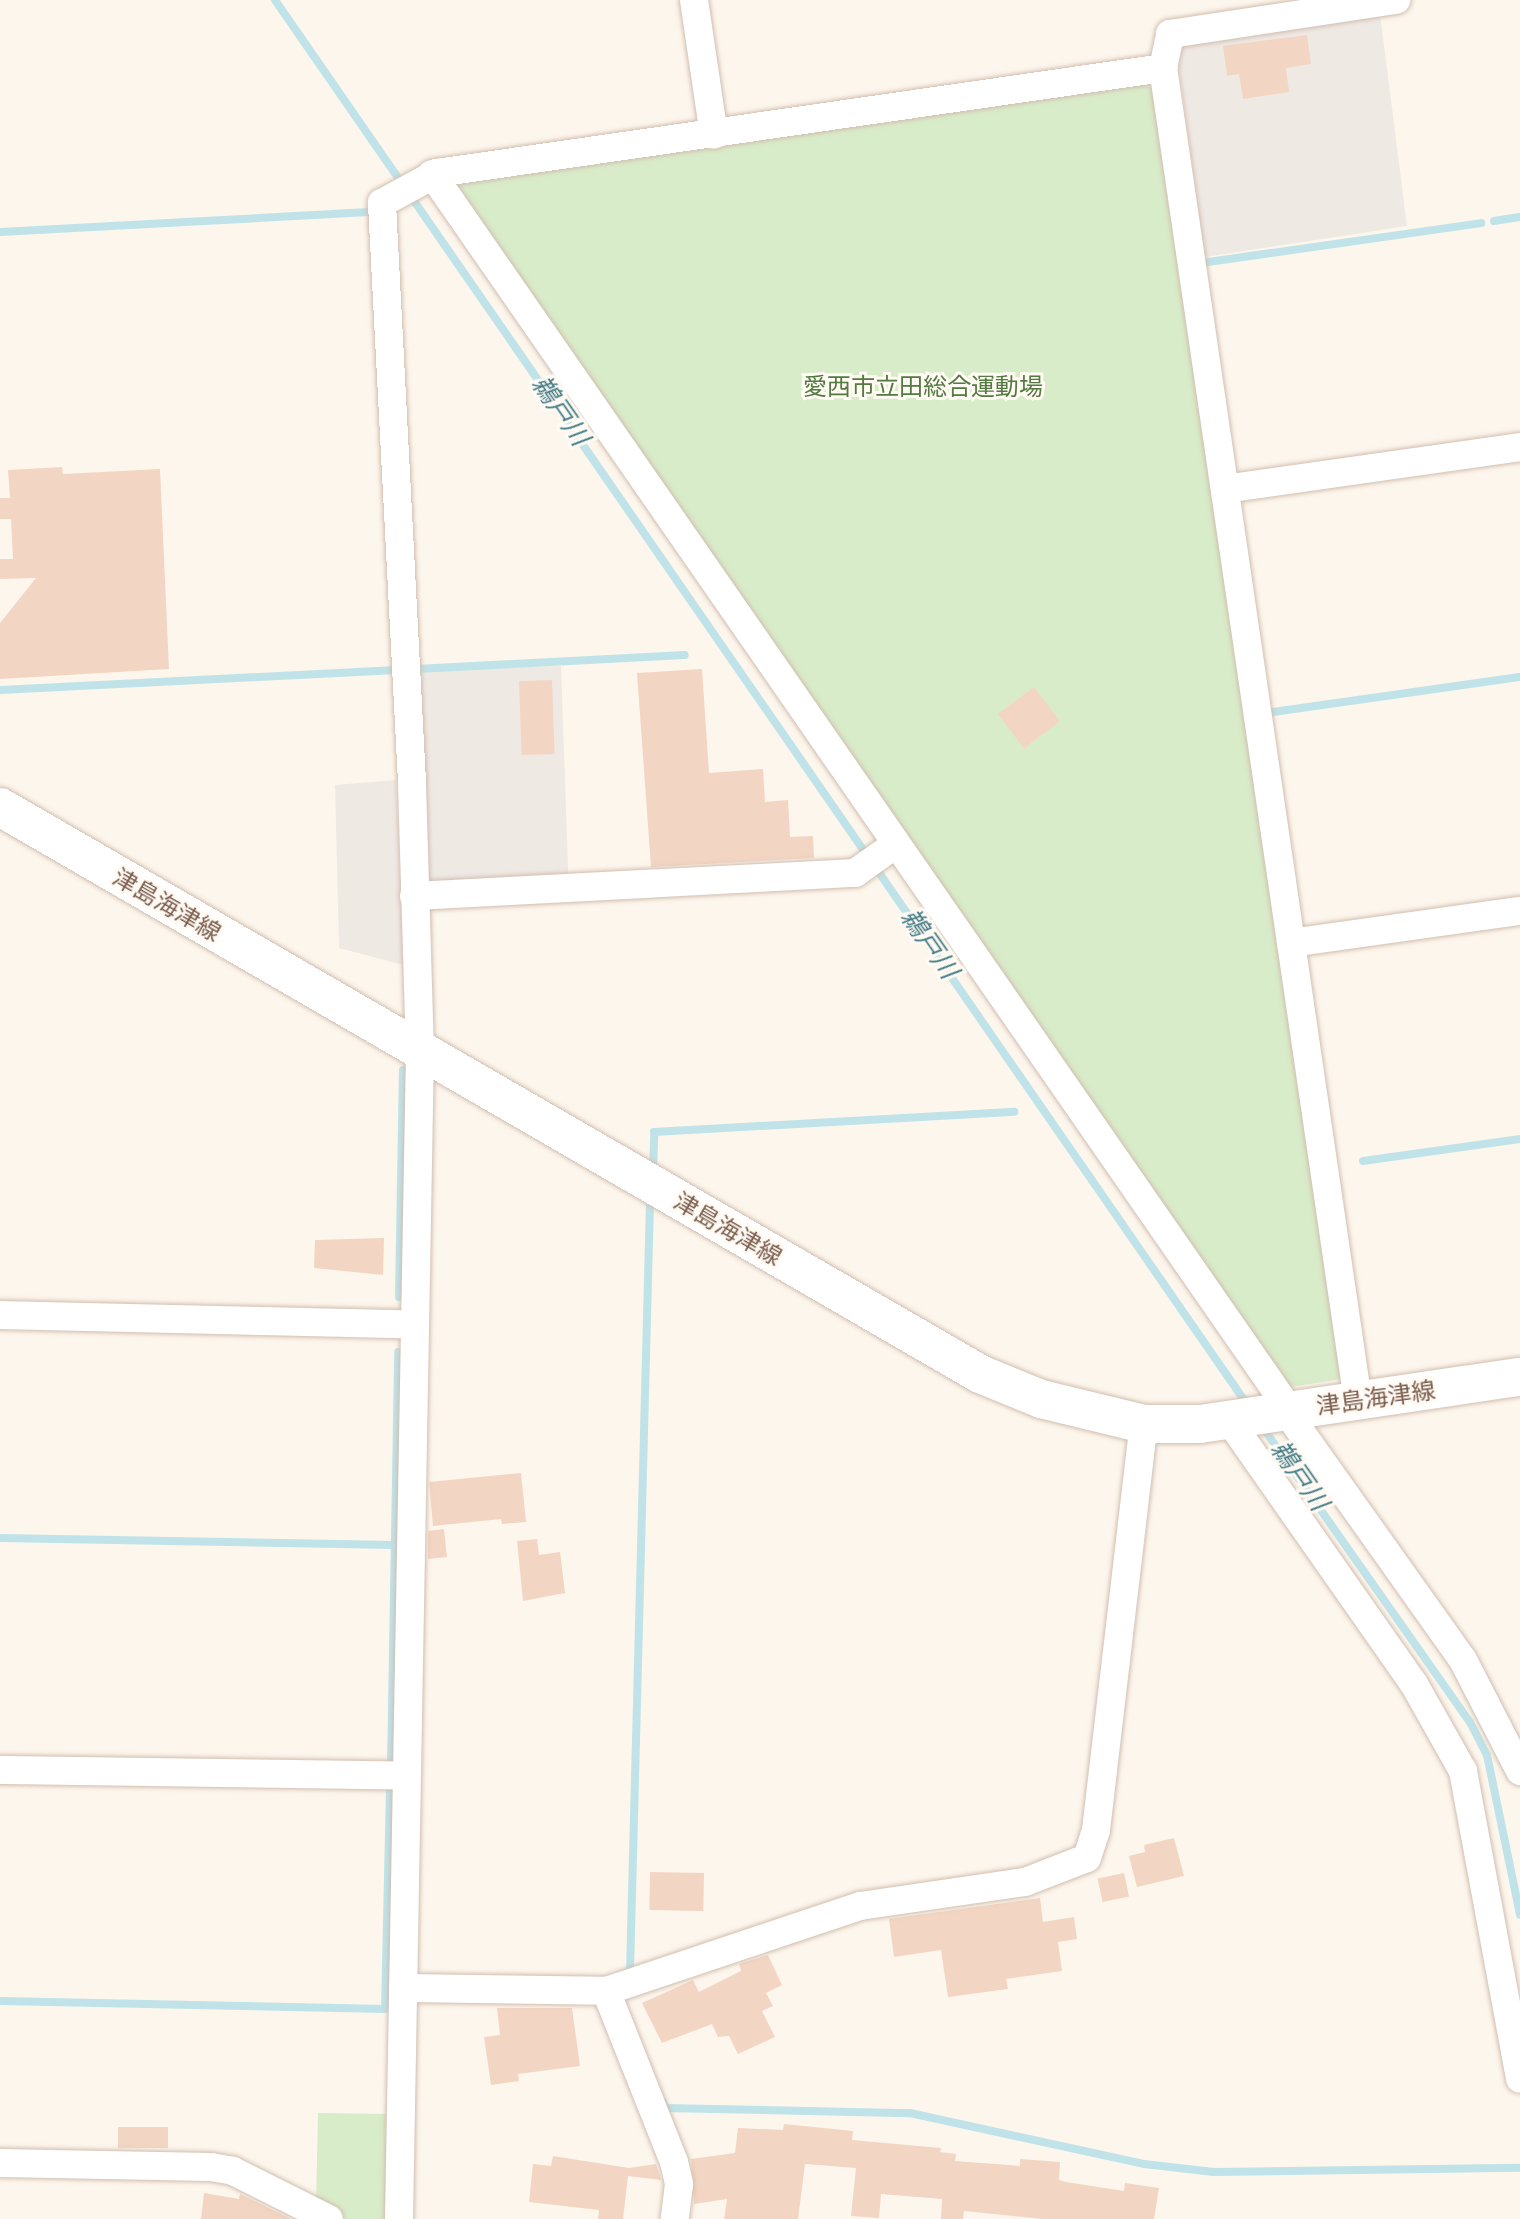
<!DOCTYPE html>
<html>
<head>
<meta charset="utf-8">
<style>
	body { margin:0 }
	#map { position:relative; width:1520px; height:2219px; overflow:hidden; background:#fdf6ec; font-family:Cabin,"Noto Sans JP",sans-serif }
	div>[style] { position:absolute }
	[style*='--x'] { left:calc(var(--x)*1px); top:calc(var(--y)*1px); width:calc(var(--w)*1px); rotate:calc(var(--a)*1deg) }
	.industrial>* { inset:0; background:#efe9e4; transform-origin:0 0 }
	.green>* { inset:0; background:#d8ecc9 }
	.stream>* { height:8px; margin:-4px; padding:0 4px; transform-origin:4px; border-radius:4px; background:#bfe3e8 }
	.building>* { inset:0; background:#f3d5c3; transform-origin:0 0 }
	.roads { filter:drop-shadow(0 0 2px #d1beb0) drop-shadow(0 0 2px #d1beb0) }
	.minor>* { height:28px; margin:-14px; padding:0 14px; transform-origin:14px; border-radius:14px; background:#fff }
	.secondary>* { height:38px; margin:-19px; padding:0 19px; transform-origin:19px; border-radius:19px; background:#fff }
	span { translate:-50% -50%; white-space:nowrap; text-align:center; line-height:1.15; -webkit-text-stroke:6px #fffaf3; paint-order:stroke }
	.park-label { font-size:24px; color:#537a41 }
	.street-label { font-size:24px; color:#7a5c4d }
	.water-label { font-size:26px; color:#437c86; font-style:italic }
</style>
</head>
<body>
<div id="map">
	<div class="industrial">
		<div style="clip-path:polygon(1379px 6px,1407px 226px,1205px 257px,1178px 61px,1181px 43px)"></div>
		<div style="left:561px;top:666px;width:216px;height:145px;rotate:88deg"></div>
		<div style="clip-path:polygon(396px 780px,404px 965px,339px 948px,335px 785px)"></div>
	</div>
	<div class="green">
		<div style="clip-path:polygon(1143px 83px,1154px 90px,1341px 1379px,1285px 1388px,458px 186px,463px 177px)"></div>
		<div style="clip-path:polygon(318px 2113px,390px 2114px,387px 2219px,346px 2219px,316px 2204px)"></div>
	</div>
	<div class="stream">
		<div style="--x:275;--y:0;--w:1711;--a:55.31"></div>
		<div style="--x:1494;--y:221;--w:26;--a:-9"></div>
		<div style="--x:0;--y:232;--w:374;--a:-3.1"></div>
		<div style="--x:1208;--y:262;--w:276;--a:-8.1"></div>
		<div style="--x:417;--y:669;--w:268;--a:-3"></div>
		<div style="--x:1;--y:690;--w:396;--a:-2.9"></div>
		<div style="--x:1273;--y:712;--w:249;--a:-8.1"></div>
		<div style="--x:1363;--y:1161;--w:159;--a:-8"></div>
		<div style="--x:653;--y:1170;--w:38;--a:-88"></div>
		<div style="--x:654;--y:1132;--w:361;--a:-3.2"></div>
		<div style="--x:399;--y:1297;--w:227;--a:-89"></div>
		<div style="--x:1261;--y:1425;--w:363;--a:54.9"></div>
		<div style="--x:1470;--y:1722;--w:37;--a:63"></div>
		<div style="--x:1487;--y:1755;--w:163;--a:78.3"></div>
		<div style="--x:0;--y:1538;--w:394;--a:1"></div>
		<div style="--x:391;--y:1767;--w:415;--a:-89"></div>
		<div style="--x:624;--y:1974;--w:7;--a:-27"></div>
		<div style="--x:630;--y:1971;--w:769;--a:-88.51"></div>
		<div style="--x:0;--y:2001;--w:385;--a:1.2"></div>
		<div style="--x:385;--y:2009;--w:224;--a:-88.7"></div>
		<div style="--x:663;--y:2102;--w:6;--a:72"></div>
		<div style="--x:665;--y:2108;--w:245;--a:1.2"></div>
		<div style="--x:910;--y:2113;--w:239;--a:12.3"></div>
		<div style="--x:1144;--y:2164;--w:70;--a:6.5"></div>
		<div style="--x:1214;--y:2172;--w:305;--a:-0.8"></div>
	</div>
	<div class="building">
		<div style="clip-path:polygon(1307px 35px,1311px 64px,1286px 68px,1289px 92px,1243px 99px,1239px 74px,1227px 76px,1223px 46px)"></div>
		<div style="clip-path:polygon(62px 467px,63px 474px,160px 469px,169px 669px,0 679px,0 623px,36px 578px,0 579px,0 559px,13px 559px,11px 519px,0 519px,0 498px,10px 498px,8px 470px)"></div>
		<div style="clip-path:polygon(702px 669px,709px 773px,763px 769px,765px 802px,788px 800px,790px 837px,813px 836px,814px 858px,651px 867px,637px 673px)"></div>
		<div style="left:552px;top:680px;width:74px;height:33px;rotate:88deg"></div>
		<div style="left:1034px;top:687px;width:43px;height:45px;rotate:53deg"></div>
		<div style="clip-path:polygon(384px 1238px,383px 1275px,314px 1268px,315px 1240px)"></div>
		<div style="clip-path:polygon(521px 1473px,526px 1522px,502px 1524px,501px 1519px,433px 1526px,429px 1482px)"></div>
		<div style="clip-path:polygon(444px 1529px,447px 1557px,428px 1559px,428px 1531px)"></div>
		<div style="clip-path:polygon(537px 1539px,539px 1555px,560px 1552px,565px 1593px,523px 1601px,517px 1541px)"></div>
		<div style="clip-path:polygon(1174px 1838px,1184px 1876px,1137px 1887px,1129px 1856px,1145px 1852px,1144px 1845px)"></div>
		<div style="left:650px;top:1872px;width:54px;height:38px;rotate:1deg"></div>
		<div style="left:1124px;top:1873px;width:24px;height:27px;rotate:78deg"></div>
		<div style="clip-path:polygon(1040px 1898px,1043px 1922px,1074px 1917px,1077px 1939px,1058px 1942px,1062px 1971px,1006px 1979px,1008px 1989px,948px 1997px,941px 1950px,894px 1957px,889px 1919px)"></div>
		<div style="clip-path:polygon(768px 1955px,782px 1985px,766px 1993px,773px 2006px,762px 2011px,775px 2037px,738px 2054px,729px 2036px,718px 2037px,712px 2024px,662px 2043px,642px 2003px,693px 1980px,699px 1992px,741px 1971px,739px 1964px)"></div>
		<div style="clip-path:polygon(497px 2008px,572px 2008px,580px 2066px,518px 2074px,519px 2081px,491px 2085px,484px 2037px,500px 2035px)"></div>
		<div style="clip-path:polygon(784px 2124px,853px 2131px,852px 2140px,941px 2148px,940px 2152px,956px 2154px,955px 2161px,1020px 2166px,1020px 2159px,1060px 2162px,1059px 2180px,1066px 2182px,1124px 2191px,1125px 2183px,1159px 2188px,1154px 2219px,1043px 2219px,964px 2211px,963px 2219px,941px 2219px,942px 2199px,881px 2194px,879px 2218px,851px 2216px,856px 2168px,805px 2164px,798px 2219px,724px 2219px,727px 2199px,694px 2204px,691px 2159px,735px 2153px,738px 2128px,783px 2130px)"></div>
		<div style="left:118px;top:2127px;width:50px;height:21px"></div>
		<div style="clip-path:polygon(553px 2156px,629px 2168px,656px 2164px,661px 2180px,628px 2176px,623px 2219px,598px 2219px,599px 2210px,529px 2202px,533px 2164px,551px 2166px)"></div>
		<div style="clip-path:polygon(204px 2193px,239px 2199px,240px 2194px,291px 2219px,201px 2219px)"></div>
	</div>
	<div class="roads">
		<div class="minor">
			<div style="--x:694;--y:0;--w:136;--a:81.6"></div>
			<div style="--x:432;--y:174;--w:1505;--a:55.25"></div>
			<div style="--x:1225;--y:489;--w:298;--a:-8.1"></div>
			<div style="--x:414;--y:896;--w:442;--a:-3"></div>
			<div style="--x:855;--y:873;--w:50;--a:-35.3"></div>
			<div style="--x:1291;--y:943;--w:231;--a:-8"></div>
			<div style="--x:0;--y:1315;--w:411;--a:1.3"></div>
			<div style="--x:1358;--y:1401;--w:1347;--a:-98.32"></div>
			<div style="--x:1163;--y:68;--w:35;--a:-78"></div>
			<div style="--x:1170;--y:34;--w:229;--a:-8.6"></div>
			<div style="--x:1286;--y:1411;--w:305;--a:54.6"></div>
			<div style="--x:1463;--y:1660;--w:125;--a:62.8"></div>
			<div style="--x:1229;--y:1420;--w:322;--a:55"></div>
			<div style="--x:1414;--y:1684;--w:100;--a:60.6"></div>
			<div style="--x:1463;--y:1771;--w:313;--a:79.5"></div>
			<div style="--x:0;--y:1770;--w:405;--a:0.8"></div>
			<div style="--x:403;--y:1988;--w:203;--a:0.8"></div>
			<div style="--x:606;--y:1991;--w:268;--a:-18.5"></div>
			<div style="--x:860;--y:1906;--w:167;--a:-8.3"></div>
			<div style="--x:1025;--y:1882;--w:66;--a:-21.2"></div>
			<div style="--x:1087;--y:1858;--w:29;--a:-72"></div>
			<div style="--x:1096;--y:1830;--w:409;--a:-83.3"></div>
			<div style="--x:606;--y:1991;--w:184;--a:68.3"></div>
			<div style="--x:674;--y:2162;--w:23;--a:77"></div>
			<div style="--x:679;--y:2184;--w:35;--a:97"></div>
			<div style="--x:0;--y:2163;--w:211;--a:1.1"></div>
			<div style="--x:211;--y:2167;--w:22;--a:10"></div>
			<div style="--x:233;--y:2171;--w:107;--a:26.6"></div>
			<div style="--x:399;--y:2219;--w:1166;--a:-88.97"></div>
			<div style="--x:420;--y:1053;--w:271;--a:-91.7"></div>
			<div style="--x:412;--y:782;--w:580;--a:-92.97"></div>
			<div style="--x:382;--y:203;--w:63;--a:-28.6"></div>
			<div style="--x:437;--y:173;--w:734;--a:-8.23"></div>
		</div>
		<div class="secondary">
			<div style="--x:0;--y:807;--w:1132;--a:30.05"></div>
			<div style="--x:980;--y:1374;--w:66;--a:22.3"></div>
			<div style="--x:1041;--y:1399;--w:106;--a:13.6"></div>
			<div style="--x:1144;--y:1424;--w:56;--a:0"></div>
			<div style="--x:1200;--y:1424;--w:323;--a:-8.4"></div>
		</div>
	</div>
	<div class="park-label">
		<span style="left:923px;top:387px">愛西市立田総合運動場</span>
	</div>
	<div class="street-label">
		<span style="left:167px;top:905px;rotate:30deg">津島海津線</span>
		<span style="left:728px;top:1229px;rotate:30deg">津島海津線</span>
		<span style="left:1376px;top:1398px;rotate:-8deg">津島海津線</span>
	</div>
	<div class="water-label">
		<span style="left:560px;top:411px;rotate:55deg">鵜戸川</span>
		<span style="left:929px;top:944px;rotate:55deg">鵜戸川</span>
		<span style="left:1299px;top:1476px;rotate:55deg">鵜戸川</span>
	</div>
</div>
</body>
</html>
